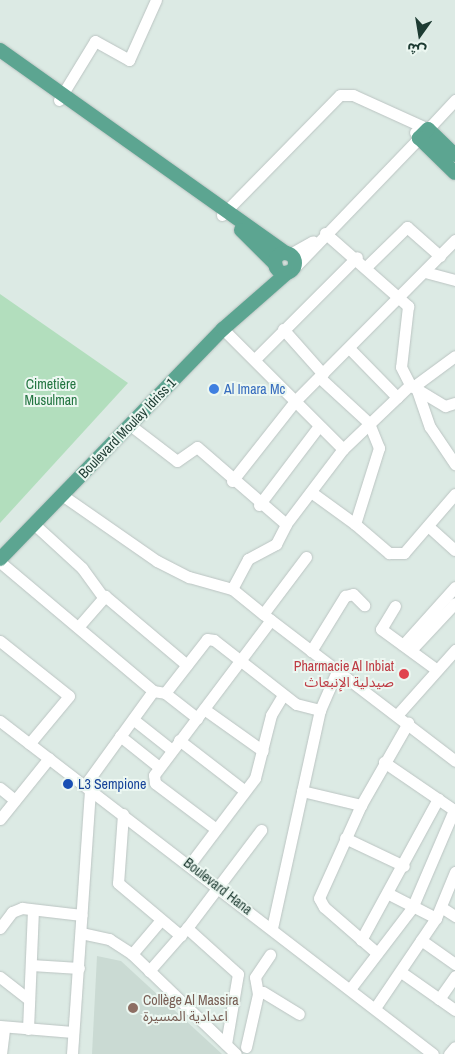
<!DOCTYPE html>
<html>
<head>
<meta charset="utf-8">
<style>
	body { margin:0 }
	#map { position:relative; width:455px; height:1054px; overflow:hidden; background:#dceae4; font-family:"Archivo Narrow","Noto Sans Arabic",sans-serif }
	div>[style] { position:absolute }
	[style*='--x'] { left:calc(var(--x)*1px); top:calc(var(--y)*1px); width:calc(var(--w)*1px); rotate:calc(var(--a)*1deg) }
	.built>* { inset:0; background:#cadad3 }
	.green>* { inset:0; background:#b2debd }
	.roads { filter:drop-shadow(0 0 1px #bbc4c2) drop-shadow(0 0 1px #bbc4c2) }
	.minor>* { height:11px; margin:-5.5px; padding:0 5.5px; transform-origin:5.5px; border-radius:5.5px; background:#fff }
	.major>* { height:14px; margin:-7px; padding:0 7px; transform-origin:7px; border-radius:7px; background:#5ca591 }
	.major>.ring { margin:-7px; padding:0; box-sizing:content-box; background:none; border:14px solid #5ca591; border-radius:50% }
	.dots>* { width:14px; height:14px; translate:-50% -50%; box-sizing:border-box; border:2px solid #ecf7f1; border-radius:50% }
	span { translate:-50% -50%; white-space:nowrap; text-align:center; line-height:1.15; -webkit-text-stroke:4px #ecf7f1; paint-order:stroke }
	.park-label { font-size:14px; color:#237541 }
	.shop-label { font-size:14px; color:#366cbe }
	.left { translate:0 -50%; text-align:left }
	.street-label { font-size:14px; color:#1d3b32 }
	.health-label { font-size:14px; color:#be3a42 }
	.right { translate:-100% -50%; text-align:right }
	.transit-label { font-size:14px; color:#164399 }
	.education-label { font-size:14px; color:#785e54 }
	.north { position:absolute; left:395px; top:10px; width:50px; height:50px; -webkit-text-stroke:4px #ecf7f1; paint-order:stroke; rotate:193deg; font-size:14px; font-weight:700; line-height:20px; text-align:center; color:#1d3b32 }
	.north::after { content:''; display:block; margin:auto; width:18px; height:22px; background:#1d3b32; clip-path:polygon(50% 0,100% 100%,50% 72%,0 100%) }
</style>
</head>
<body>
<div id="map">
	<div class="built">
		<div style="clip-path:polygon(97px 956px,121px 961px,222px 1054px,92px 1054px)"></div>
	</div>
	<div class="green">
		<div style="clip-path:polygon(0 294px,128px 383px,0 523px)"></div>
	</div>
	<div class="roads">
		<div class="minor">
			<div style="--x:59;--y:100;--w:69;--a:-58.6"></div>
			<div style="--x:95;--y:41;--w:39;--a:29"></div>
			<div style="--x:129;--y:60;--w:66;--a:-65.8"></div>
			<div style="--x:222;--y:215;--w:168;--a:-45.5"></div>
			<div style="--x:340;--y:95;--w:13;--a:0"></div>
			<div style="--x:353;--y:95;--w:82;--a:24.4"></div>
			<div style="--x:428;--y:129;--w:40;--a:-47"></div>
			<div style="--x:325;--y:233;--w:111;--a:41.3"></div>
			<div style="--x:408;--y:306;--w:61;--a:96.5"></div>
			<div style="--x:401;--y:367;--w:20;--a:63"></div>
			<div style="--x:290;--y:254;--w:26;--a:-29"></div>
			<div style="--x:367;--y:266;--w:56;--a:-44.3"></div>
			<div style="--x:407;--y:227;--w:44;--a:41.3"></div>
			<div style="--x:293;--y:269;--w:182;--a:-46.1"></div>
			<div style="--x:419;--y:138;--w:7;--a:-124"></div>
			<div style="--x:425;--y:272;--w:31;--a:15"></div>
			<div style="--x:283;--y:329;--w:60;--a:48.4"></div>
			<div style="--x:349;--y:348;--w:69;--a:45.6"></div>
			<div style="--x:255;--y:359;--w:144;--a:-45"></div>
			<div style="--x:413;--y:387;--w:52;--a:-36.4"></div>
			<div style="--x:417;--y:390;--w:39;--a:71"></div>
			<div style="--x:430;--y:427;--w:45;--a:56"></div>
			<div style="--x:130;--y:425;--w:59;--a:37.5"></div>
			<div style="--x:177;--y:461;--w:24;--a:-35"></div>
			<div style="--x:197;--y:447;--w:118;--a:40.9"></div>
			<div style="--x:286;--y:524;--w:94;--a:-52.8"></div>
			<div style="--x:343;--y:449;--w:170;--a:-135"></div>
			<div style="--x:343;--y:449;--w:93;--a:-43.7"></div>
			<div style="--x:410;--y:385;--w:41;--a:31"></div>
			<div style="--x:445;--y:406;--w:10;--a:-17"></div>
			<div style="--x:232;--y:481;--w:103;--a:-51.7"></div>
			<div style="--x:296;--y:400;--w:226;--a:-45.2"></div>
			<div style="--x:311;--y:492;--w:54;--a:36"></div>
			<div style="--x:355;--y:524;--w:80;--a:-72.5"></div>
			<div style="--x:379;--y:448;--w:27;--a:-112"></div>
			<div style="--x:369;--y:423;--w:67;--a:-137.4"></div>
			<div style="--x:62;--y:495;--w:116;--a:34.8"></div>
			<div style="--x:157;--y:561;--w:36;--a:27"></div>
			<div style="--x:189;--y:577;--w:45;--a:15.6"></div>
			<div style="--x:259;--y:505;--w:99;--a:-52.8"></div>
			<div style="--x:34;--y:524;--w:65;--a:42.5"></div>
			<div style="--x:82;--y:568;--w:34;--a:54"></div>
			<div style="--x:355;--y:524;--w:45;--a:40.5"></div>
			<div style="--x:389;--y:553;--w:15;--a:0"></div>
			<div style="--x:404;--y:553;--w:78;--a:-49.2"></div>
			<div style="--x:428;--y:526;--w:36;--a:42"></div>
			<div style="--x:306;--y:557;--w:71;--a:127"></div>
			<div style="--x:263;--y:614;--w:242;--a:37.4"></div>
			<div style="--x:0;--y:562;--w:200;--a:40.1"></div>
			<div style="--x:395;--y:606;--w:27;--a:121"></div>
			<div style="--x:381;--y:629;--w:69;--a:36.2"></div>
			<div style="--x:263;--y:614;--w:40;--a:-141"></div>
			<div style="--x:232;--y:589;--w:34;--a:-62"></div>
			<div style="--x:248;--y:559;--w:32;--a:-28"></div>
			<div style="--x:276;--y:544;--w:22;--a:-63"></div>
			<div style="--x:79;--y:626;--w:40;--a:-49"></div>
			<div style="--x:105;--y:596;--w:107;--a:40.1"></div>
			<div style="--x:0;--y:641;--w:88;--a:38.6"></div>
			<div style="--x:69;--y:696;--w:62;--a:129.8"></div>
			<div style="--x:403;--y:645;--w:78;--a:-48.1"></div>
			<div style="--x:411;--y:650;--w:64;--a:-46.9"></div>
			<div style="--x:311;--y:651;--w:65;--a:-58.3"></div>
			<div style="--x:345;--y:596;--w:8;--a:-14"></div>
			<div style="--x:353;--y:594;--w:16;--a:45"></div>
			<div style="--x:165;--y:693;--w:41;--a:38"></div>
			<div style="--x:204;--y:709;--w:72;--a:35.4"></div>
			<div style="--x:398;--y:714;--w:86;--a:-48.3"></div>
			<div style="--x:134;--y:720;--w:48;--a:38.3"></div>
			<div style="--x:0;--y:721;--w:546;--a:37.56"></div>
			<div style="--x:120;--y:736;--w:50;--a:38.5"></div>
			<div style="--x:179;--y:740;--w:83;--a:37.7"></div>
			<div style="--x:85;--y:785;--w:116;--a:-54.1"></div>
			<div style="--x:153;--y:691;--w:12;--a:9"></div>
			<div style="--x:165;--y:693;--w:68;--a:-52.1"></div>
			<div style="--x:207;--y:639;--w:7;--a:8"></div>
			<div style="--x:214;--y:640;--w:104;--a:38"></div>
			<div style="--x:296;--y:704;--w:25;--a:14"></div>
			<div style="--x:0;--y:788;--w:19;--a:39"></div>
			<div style="--x:302;--y:791;--w:61;--a:13.3"></div>
			<div style="--x:123;--y:814;--w:69;--a:94.1"></div>
			<div style="--x:118;--y:883;--w:82;--a:40.1"></div>
			<div style="--x:0;--y:819;--w:78;--a:-51.2"></div>
			<div style="--x:216;--y:829;--w:76;--a:-143"></div>
			<div style="--x:155;--y:783;--w:8;--a:-97"></div>
			<div style="--x:154;--y:775;--w:194;--a:-53"></div>
			<div style="--x:345;--y:838;--w:65;--a:25.4"></div>
			<div style="--x:190;--y:864;--w:108;--a:-52.9"></div>
			<div style="--x:255;--y:778;--w:65;--a:-75.7"></div>
			<div style="--x:271;--y:715;--w:23;--a:-59"></div>
			<div style="--x:389;--y:894;--w:53;--a:27.1"></div>
			<div style="--x:441;--y:907;--w:17;--a:33"></div>
			<div style="--x:0;--y:928;--w:20;--a:-53"></div>
			<div style="--x:12;--y:912;--w:11;--a:-22"></div>
			<div style="--x:22;--y:908;--w:60;--a:6.7"></div>
			<div style="--x:272;--y:928;--w:223;--a:-77.6"></div>
			<div style="--x:320;--y:710;--w:43;--a:-66.4"></div>
			<div style="--x:81;--y:933;--w:29;--a:12"></div>
			<div style="--x:109;--y:939;--w:27;--a:33"></div>
			<div style="--x:132;--y:954;--w:144;--a:43.9"></div>
			<div style="--x:361;--y:940;--w:161;--a:-61.4"></div>
			<div style="--x:421;--y:940;--w:42;--a:35.2"></div>
			<div style="--x:377;--y:953;--w:70;--a:-139"></div>
			<div style="--x:324;--y:907;--w:10;--a:-119"></div>
			<div style="--x:319;--y:898;--w:102;--a:-65.7"></div>
			<div style="--x:361;--y:805;--w:95;--a:-60.2"></div>
			<div style="--x:132;--y:954;--w:43;--a:-49.7"></div>
			<div style="--x:31;--y:965;--w:48;--a:3.6"></div>
			<div style="--x:149;--y:971;--w:53;--a:-48.8"></div>
			<div style="--x:401;--y:972;--w:66;--a:35.1"></div>
			<div style="--x:0;--y:977;--w:37;--a:38"></div>
			<div style="--x:350;--y:989;--w:102;--a:-52.6"></div>
			<div style="--x:412;--y:908;--w:107;--a:-66.8"></div>
			<div style="--x:454;--y:810;--w:85;--a:-145.6"></div>
			<div style="--x:258;--y:994;--w:17;--a:-100"></div>
			<div style="--x:255;--y:977;--w:27;--a:-56"></div>
			<div style="--x:439;--y:999;--w:28;--a:-55"></div>
			<div style="--x:375;--y:1008;--w:109;--a:-55.9"></div>
			<div style="--x:436;--y:918;--w:50;--a:-67.6"></div>
			<div style="--x:0;--y:1026;--w:73;--a:4.7"></div>
			<div style="--x:28;--y:1029;--w:119;--a:-87.6"></div>
			<div style="--x:226;--y:1044;--w:71;--a:-80.3"></div>
			<div style="--x:238;--y:974;--w:69;--a:-138"></div>
			<div style="--x:187;--y:928;--w:123;--a:-52.9"></div>
			<div style="--x:246;--y:1047;--w:54;--a:-77.2"></div>
			<div style="--x:258;--y:994;--w:5;--a:-22"></div>
			<div style="--x:263;--y:992;--w:42;--a:31.4"></div>
			<div style="--x:1;--y:1054;--w:25;--a:-83"></div>
			<div style="--x:72;--y:1054;--w:266;--a:-86.1"></div>
			<div style="--x:449;--y:1054;--w:9;--a:-49"></div>
		</div>
		<div class="major">
			<div style="--x:0;--y:50;--w:351;--a:35.4"></div>
			<div style="--x:455;--y:155;--w:37;--a:-136"></div>
			<div style="--x:428;--y:129;--w:13;--a:135"></div>
			<div style="--x:419;--y:138;--w:50;--a:44.2"></div>
			<div style="--x:241;--y:230;--w:49;--a:45"></div>
			<div class="ring" style="left:275px;top:253px;width:6px;height:6px"></div>
			<div style="--x:0;--y:559;--w:320;--a:-45.9"></div>
			<div style="--x:223;--y:329;--w:86;--a:-41.2"></div>
		</div>
	</div>
	<div class="dots">
		<div style="left:214px;top:389px;background:#3f7fe0"></div>
		<div style="left:404px;top:674px;background:#e0444e"></div>
		<div style="left:68px;top:784px;background:#1a4fb4"></div>
		<div style="left:133px;top:1008px;background:#8d6e63"></div>
	</div>
	<div class="park-label">
		<span style="left:51px;top:392px">Cimetière<br>Musulman</span>
	</div>
	<div class="shop-label">
		<span class="left" style="left:224px;top:389px">Al Imara Mc</span>
	</div>
	<div class="street-label">
		<span style="left:127px;top:428px;rotate:-46deg">Boulevard Moulay Idriss 1</span>
		<span style="left:218px;top:886px;rotate:38deg">Boulevard Hana</span>
	</div>
	<div class="health-label">
		<span class="right" style="left:394px;top:674px">Pharmacie Al Inbiat<br>صيدلية الإنبعاث</span>
	</div>
	<div class="transit-label">
		<span class="left" style="left:78px;top:784px">L3 Sempione</span>
	</div>
	<div class="education-label">
		<span class="left" style="left:143px;top:1008px">Collège Al Massira<br>اعدادية المسيرة</span>
	</div>
	<div class="north">ش</div>
</div>
</body>
</html>
